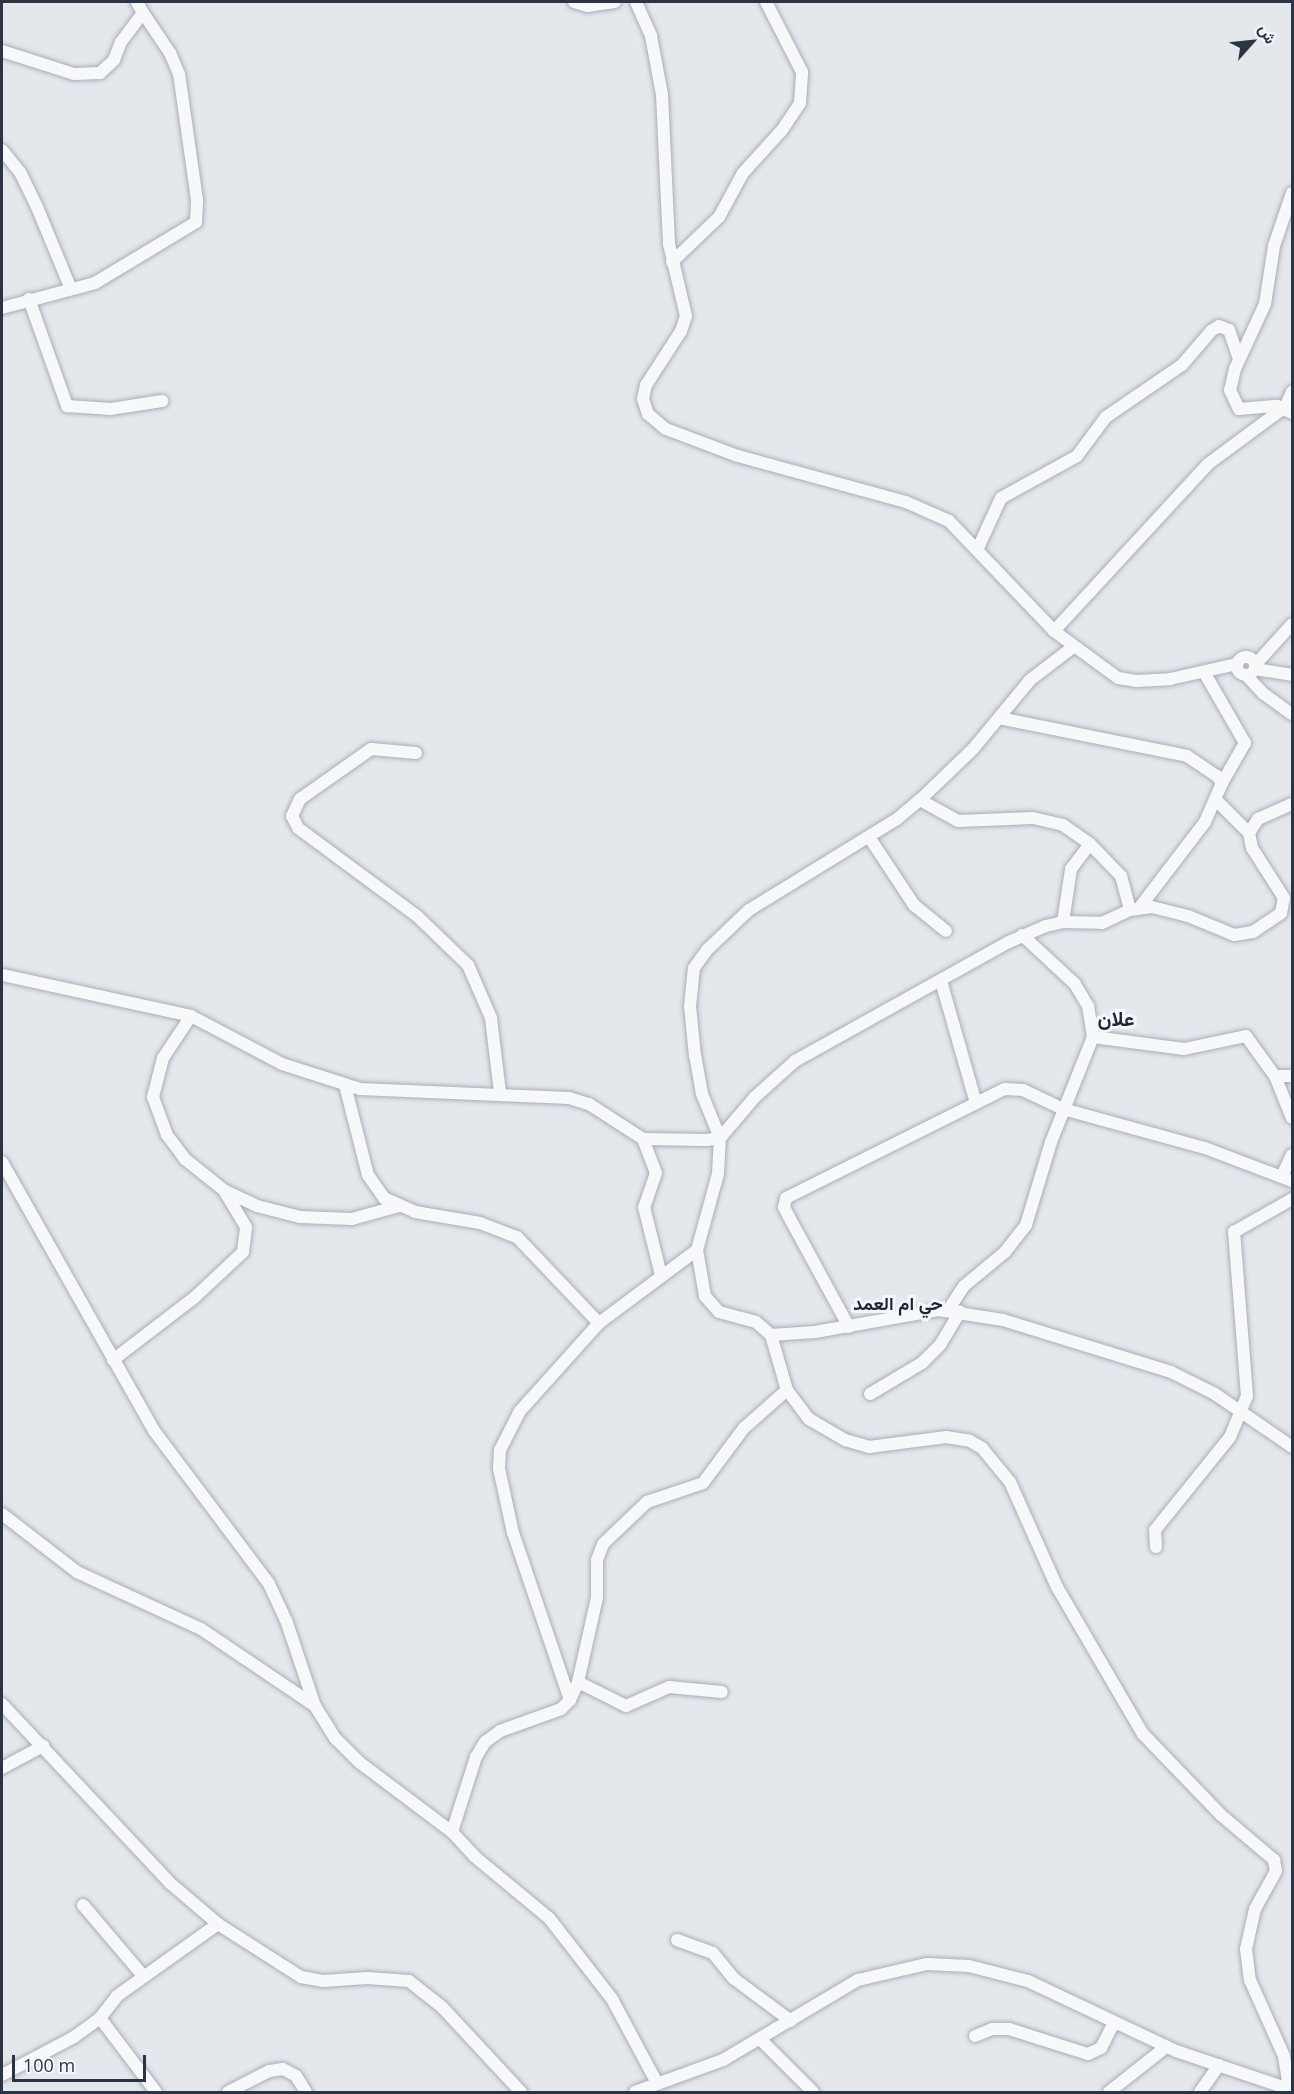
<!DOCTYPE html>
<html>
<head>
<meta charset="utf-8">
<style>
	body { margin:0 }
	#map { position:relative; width:1294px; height:2094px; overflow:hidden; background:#e4e7ec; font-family:"Open Sans",Vazirmatn,sans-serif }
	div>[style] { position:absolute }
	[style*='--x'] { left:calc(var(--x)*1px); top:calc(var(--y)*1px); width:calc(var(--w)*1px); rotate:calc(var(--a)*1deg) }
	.roads { filter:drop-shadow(0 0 2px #a9aeb7) drop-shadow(0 0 2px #a9aeb7) }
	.minor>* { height:12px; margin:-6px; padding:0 6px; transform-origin:6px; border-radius:6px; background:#f7f8fa }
	.minor>.ring { margin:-6px; padding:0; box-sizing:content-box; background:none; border:12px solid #f7f8fa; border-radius:50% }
	span { translate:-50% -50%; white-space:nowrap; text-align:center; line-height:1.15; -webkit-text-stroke:6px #f4f6f9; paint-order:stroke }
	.neighbourhood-label { font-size:18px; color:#1d2536; font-weight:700 }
	.quarter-label { font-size:20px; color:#1d2536; font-weight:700 }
	.frame { position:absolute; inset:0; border:3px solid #2b3445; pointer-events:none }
	.north { position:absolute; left:1222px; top:12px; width:60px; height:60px; -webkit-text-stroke:4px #f4f6f9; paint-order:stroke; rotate:63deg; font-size:16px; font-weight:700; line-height:24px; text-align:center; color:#2b3445 }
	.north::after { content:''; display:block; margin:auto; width:21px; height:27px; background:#2b3445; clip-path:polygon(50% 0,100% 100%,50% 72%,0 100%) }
	.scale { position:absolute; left:12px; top:2055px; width:134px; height:27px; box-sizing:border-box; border:3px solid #2b3445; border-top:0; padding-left:8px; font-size:18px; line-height:21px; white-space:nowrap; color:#2b3445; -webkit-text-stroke:4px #f4f6f9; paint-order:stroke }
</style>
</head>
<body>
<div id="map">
	<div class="roads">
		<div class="minor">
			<div style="--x:574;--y:2;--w:14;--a:17"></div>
			<div style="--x:587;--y:6;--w:28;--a:-8"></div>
			<div style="--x:636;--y:2;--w:37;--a:66"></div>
			<div style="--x:651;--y:36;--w:60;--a:79.4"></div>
			<div style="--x:662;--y:95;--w:149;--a:87.3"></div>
			<div style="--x:669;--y:244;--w:74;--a:76.7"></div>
			<div style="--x:686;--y:316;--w:16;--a:108"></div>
			<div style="--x:681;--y:331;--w:64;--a:122.9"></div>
			<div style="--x:646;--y:385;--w:14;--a:102"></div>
			<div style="--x:643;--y:399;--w:16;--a:72"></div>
			<div style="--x:648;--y:414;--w:23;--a:40"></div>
			<div style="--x:666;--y:429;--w:77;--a:20.6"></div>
			<div style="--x:738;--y:456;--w:174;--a:15.3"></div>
			<div style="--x:906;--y:502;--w:47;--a:23.8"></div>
			<div style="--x:949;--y:521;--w:152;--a:46.3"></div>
			<div style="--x:1054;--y:631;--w:79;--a:36.3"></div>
			<div style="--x:1118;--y:678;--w:18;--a:9"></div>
			<div style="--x:1136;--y:681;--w:34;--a:-3"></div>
			<div style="--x:1170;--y:679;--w:69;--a:-12.6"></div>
			<div style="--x:2;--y:51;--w:76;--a:17.7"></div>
			<div style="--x:74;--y:74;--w:26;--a:-2"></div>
			<div style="--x:100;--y:73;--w:19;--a:-43"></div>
			<div style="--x:114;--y:60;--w:19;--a:-69"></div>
			<div style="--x:121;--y:42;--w:36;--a:-53"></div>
			<div style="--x:143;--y:13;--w:13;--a:-119"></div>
			<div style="--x:2;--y:150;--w:28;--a:51"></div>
			<div style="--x:20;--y:172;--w:39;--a:64"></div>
			<div style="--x:37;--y:207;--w:89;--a:67.5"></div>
			<div style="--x:1292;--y:193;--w:56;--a:108.8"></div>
			<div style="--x:1274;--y:246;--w:59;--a:98.8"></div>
			<div style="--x:1265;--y:304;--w:72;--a:114.8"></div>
			<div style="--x:1235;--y:369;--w:22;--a:103"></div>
			<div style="--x:1230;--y:390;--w:21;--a:65"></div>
			<div style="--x:1239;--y:409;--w:38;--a:-5"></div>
			<div style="--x:1277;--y:406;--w:17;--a:25"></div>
			<div style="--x:672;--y:262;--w:65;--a:-43.8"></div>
			<div style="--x:719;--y:217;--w:50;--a:-61.4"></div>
			<div style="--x:743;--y:173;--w:58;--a:-47.8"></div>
			<div style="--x:782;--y:130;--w:32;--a:-56"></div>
			<div style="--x:800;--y:103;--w:31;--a:-86"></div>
			<div style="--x:802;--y:72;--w:79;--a:-117.2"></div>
			<div style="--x:29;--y:299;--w:114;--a:70.4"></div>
			<div style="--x:67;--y:406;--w:44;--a:3.9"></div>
			<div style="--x:111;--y:409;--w:52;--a:-8.9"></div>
			<div style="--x:2;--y:308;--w:96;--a:-15"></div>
			<div style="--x:95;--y:283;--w:118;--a:-31.1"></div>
			<div style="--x:196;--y:222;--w:22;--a:-87"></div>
			<div style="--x:197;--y:200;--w:127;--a:-98.1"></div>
			<div style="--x:179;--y:74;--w:23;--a:-113"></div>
			<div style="--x:170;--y:53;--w:48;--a:-124"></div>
			<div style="--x:978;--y:548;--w:55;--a:-65.3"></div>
			<div style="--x:1001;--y:498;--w:87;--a:-28.9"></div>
			<div style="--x:1077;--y:456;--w:49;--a:-53.4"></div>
			<div style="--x:1106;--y:417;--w:92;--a:-34.4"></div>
			<div style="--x:1182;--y:365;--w:45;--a:-49.5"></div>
			<div style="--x:1211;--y:331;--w:9;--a:-32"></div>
			<div style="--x:1219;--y:326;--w:11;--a:22"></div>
			<div style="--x:1229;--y:330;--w:31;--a:71"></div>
			<div style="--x:1054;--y:631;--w:227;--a:-47.3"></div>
			<div style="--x:1208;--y:464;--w:96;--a:-36.5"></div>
			<div style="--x:1285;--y:407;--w:17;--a:-65"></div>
			<div class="ring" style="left:1237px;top:657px;width:6px;height:6px"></div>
			<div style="--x:1255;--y:665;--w:55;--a:-47.9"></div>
			<div style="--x:1255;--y:669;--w:37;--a:9"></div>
			<div style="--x:1204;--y:672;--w:82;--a:60"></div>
			<div style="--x:1245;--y:743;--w:46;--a:119.9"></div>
			<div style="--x:1246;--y:675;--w:26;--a:47"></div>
			<div style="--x:1264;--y:694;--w:34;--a:36"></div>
			<div style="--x:999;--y:718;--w:192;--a:11.4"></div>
			<div style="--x:1187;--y:756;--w:36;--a:34"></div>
			<div style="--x:1217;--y:776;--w:9;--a:54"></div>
			<div style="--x:1222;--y:783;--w:43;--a:113.6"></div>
			<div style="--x:1205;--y:822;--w:107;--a:127.4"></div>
			<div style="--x:416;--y:753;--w:45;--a:-174.9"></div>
			<div style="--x:371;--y:749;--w:87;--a:144.8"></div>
			<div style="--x:300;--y:799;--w:19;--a:115"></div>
			<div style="--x:292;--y:816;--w:13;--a:63"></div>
			<div style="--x:298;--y:828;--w:148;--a:36.5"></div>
			<div style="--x:417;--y:916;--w:71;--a:43.9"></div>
			<div style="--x:468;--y:965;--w:58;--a:66.5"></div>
			<div style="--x:491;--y:1018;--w:75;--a:83.1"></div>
			<div style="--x:920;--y:800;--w:43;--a:28.9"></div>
			<div style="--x:958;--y:821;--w:75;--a:-2.3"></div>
			<div style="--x:1033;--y:818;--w:31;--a:13"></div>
			<div style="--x:1063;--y:825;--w:33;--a:35"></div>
			<div style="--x:1090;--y:844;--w:45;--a:45.9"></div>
			<div style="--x:1121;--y:876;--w:35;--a:75"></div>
			<div style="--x:1217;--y:801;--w:45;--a:45"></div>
			<div style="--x:869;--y:837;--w:82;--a:56.5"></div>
			<div style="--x:914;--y:905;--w:41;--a:39.1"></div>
			<div style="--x:1063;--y:922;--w:54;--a:-81.4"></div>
			<div style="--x:1071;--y:869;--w:31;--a:-53"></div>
			<div style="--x:2;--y:975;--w:193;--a:12.2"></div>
			<div style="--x:191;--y:1016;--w:103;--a:27.8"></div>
			<div style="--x:282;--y:1064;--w:82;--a:17.8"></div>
			<div style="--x:360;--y:1089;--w:209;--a:2.5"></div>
			<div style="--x:569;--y:1098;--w:21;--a:17"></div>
			<div style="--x:589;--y:1104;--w:64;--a:32.9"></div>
			<div style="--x:643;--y:1139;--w:64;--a:0.9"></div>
			<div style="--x:707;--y:1140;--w:13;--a:-9"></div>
			<div style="--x:720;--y:1138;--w:54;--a:-49.5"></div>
			<div style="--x:755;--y:1097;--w:54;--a:-42"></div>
			<div style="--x:795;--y:1061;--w:245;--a:-29.1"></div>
			<div style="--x:1009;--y:942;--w:40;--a:-23.4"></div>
			<div style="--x:1046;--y:926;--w:17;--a:-13"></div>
			<div style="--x:1063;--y:922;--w:39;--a:1"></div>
			<div style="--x:1102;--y:923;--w:31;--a:-25"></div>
			<div style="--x:1130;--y:910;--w:22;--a:-8"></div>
			<div style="--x:1152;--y:907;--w:37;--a:14"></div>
			<div style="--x:1188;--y:916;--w:50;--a:22.4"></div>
			<div style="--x:1234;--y:935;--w:19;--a:-9"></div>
			<div style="--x:1253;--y:932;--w:34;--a:-34"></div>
			<div style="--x:1281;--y:913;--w:15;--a:-79"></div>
			<div style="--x:1284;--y:898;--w:59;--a:-122.6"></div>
			<div style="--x:1252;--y:848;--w:15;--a:-101"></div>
			<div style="--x:1249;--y:833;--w:17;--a:-57"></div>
			<div style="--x:1258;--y:819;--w:37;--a:-24"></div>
			<div style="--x:941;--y:981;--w:127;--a:74"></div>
			<div style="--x:191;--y:1016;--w:50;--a:123.7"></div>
			<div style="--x:163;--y:1058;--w:40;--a:104.4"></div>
			<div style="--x:153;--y:1097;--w:40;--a:69.8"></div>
			<div style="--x:167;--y:1135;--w:30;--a:53"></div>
			<div style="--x:185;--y:1159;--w:51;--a:38.7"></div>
			<div style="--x:225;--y:1191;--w:35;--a:25"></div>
			<div style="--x:257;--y:1206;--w:44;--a:14.3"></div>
			<div style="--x:300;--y:1217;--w:52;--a:2.2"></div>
			<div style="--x:352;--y:1219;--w:49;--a:-15.5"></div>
			<div style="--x:1093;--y:1037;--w:92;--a:7.5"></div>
			<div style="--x:1184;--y:1049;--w:63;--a:-11.8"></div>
			<div style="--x:1246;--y:1036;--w:49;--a:54.1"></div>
			<div style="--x:1275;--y:1076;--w:17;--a:0"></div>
			<div style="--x:1275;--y:1076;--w:45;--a:68"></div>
			<div style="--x:345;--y:1085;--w:93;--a:75.7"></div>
			<div style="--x:368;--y:1175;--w:28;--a:55"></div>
			<div style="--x:384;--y:1198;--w:34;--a:24"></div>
			<div style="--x:415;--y:1212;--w:66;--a:9.6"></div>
			<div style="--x:480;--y:1223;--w:40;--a:21"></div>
			<div style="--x:517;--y:1237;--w:119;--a:46.4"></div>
			<div style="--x:643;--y:1139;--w:36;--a:69"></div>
			<div style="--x:656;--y:1173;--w:36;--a:109"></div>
			<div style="--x:644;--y:1207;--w:70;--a:76"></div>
			<div style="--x:2;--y:1162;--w:310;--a:60.5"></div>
			<div style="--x:155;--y:1432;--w:190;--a:53.1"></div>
			<div style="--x:269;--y:1584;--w:40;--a:65"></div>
			<div style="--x:286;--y:1620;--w:91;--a:71.4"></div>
			<div style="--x:315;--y:1706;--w:38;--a:58"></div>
			<div style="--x:335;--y:1738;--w:34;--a:45"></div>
			<div style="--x:359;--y:1762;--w:116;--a:37"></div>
			<div style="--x:452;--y:1832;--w:33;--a:47"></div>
			<div style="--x:474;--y:1856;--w:97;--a:39.6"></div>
			<div style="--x:549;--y:1918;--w:103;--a:52.1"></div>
			<div style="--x:612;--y:1999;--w:95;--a:61.8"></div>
			<div style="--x:1282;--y:1176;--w:23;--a:-65"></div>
			<div style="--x:697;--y:1250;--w:47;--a:80.1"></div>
			<div style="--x:705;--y:1296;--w:21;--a:49"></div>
			<div style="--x:719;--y:1312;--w:38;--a:15"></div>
			<div style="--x:756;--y:1322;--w:20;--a:41"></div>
			<div style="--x:771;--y:1335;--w:57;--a:73.8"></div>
			<div style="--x:787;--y:1390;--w:36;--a:53"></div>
			<div style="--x:809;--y:1419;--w:42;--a:30.3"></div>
			<div style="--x:845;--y:1440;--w:25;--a:16"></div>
			<div style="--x:869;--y:1447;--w:78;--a:-7.4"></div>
			<div style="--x:946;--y:1437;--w:24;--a:9"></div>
			<div style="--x:970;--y:1441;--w:14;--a:30"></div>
			<div style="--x:982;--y:1448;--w:44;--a:50.5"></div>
			<div style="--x:1010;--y:1482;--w:115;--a:65.9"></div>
			<div style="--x:1057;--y:1587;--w:170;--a:59.7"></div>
			<div style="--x:1143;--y:1734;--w:112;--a:46.1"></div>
			<div style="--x:1221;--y:1815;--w:70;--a:40.3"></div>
			<div style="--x:1274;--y:1860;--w:11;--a:80"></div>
			<div style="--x:1276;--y:1871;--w:43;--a:118.9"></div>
			<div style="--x:1255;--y:1909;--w:41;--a:102.7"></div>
			<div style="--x:1246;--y:1949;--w:31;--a:83"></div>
			<div style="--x:1250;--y:1980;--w:83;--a:65.9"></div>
			<div style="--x:1284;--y:2056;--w:33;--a:81"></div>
			<div style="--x:949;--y:1309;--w:27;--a:-57"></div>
			<div style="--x:964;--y:1286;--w:53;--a:-39.7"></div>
			<div style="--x:1005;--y:1252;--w:34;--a:-52"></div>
			<div style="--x:1026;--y:1225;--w:87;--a:-73.2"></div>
			<div style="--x:1051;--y:1142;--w:113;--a:-68.2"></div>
			<div style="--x:1093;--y:1037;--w:31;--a:-99"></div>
			<div style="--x:1088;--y:1006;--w:26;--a:-121"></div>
			<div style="--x:1075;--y:984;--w:72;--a:-137.2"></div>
			<div style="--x:849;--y:1327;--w:128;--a:-118.6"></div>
			<div style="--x:788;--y:1215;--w:9;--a:-117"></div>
			<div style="--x:784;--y:1207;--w:9;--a:-77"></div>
			<div style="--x:786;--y:1198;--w:245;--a:-26.5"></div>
			<div style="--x:1005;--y:1089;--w:18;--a:3"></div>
			<div style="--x:1023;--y:1090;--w:44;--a:25.4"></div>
			<div style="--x:1063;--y:1109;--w:147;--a:15.4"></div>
			<div style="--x:1205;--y:1148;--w:93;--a:20.8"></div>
			<div style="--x:771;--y:1335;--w:44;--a:-3.9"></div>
			<div style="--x:815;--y:1332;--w:125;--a:-10.1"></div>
			<div style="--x:938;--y:1310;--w:66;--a:8.7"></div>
			<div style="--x:1003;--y:1320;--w:176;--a:17.2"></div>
			<div style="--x:1171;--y:1372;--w:49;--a:26.6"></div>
			<div style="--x:1215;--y:1394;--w:93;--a:34.5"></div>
			<div style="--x:113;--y:1360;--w:103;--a:-37.5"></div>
			<div style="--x:195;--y:1297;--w:66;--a:-43.2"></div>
			<div style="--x:243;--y:1252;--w:25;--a:-83"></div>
			<div style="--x:246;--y:1227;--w:41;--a:-121"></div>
			<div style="--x:870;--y:1394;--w:61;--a:-30.8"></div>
			<div style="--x:922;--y:1363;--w:25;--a:-45"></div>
			<div style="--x:940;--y:1345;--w:39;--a:-59"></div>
			<div style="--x:2;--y:1514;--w:95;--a:37.7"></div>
			<div style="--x:77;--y:1572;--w:136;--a:24.7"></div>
			<div style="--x:201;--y:1629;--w:138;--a:34"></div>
			<div style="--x:1156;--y:1547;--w:17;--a:-93"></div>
			<div style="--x:1155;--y:1530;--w:119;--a:-51.1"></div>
			<div style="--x:1230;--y:1437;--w:44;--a:-67.5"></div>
			<div style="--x:1247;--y:1396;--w:165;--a:-94.5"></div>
			<div style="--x:1234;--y:1232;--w:67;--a:-29.6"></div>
			<div style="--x:578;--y:1682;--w:54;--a:26.6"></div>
			<div style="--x:626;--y:1706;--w:47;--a:-23.8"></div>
			<div style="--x:669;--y:1687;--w:53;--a:5.4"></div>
			<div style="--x:570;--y:1700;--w:176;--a:-108.8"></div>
			<div style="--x:513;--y:1533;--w:66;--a:-102.2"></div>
			<div style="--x:499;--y:1468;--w:18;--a:-87"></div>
			<div style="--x:500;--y:1450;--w:44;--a:-62.9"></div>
			<div style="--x:520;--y:1411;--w:118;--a:-48.1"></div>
			<div style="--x:599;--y:1323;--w:122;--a:-36.7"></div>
			<div style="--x:697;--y:1250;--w:79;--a:-74.6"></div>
			<div style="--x:718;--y:1174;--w:36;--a:-87"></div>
			<div style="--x:720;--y:1138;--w:48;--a:-112.2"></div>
			<div style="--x:702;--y:1094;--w:39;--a:-100"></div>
			<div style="--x:695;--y:1056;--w:50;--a:-95.7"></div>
			<div style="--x:690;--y:1006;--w:38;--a:-84"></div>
			<div style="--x:694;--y:968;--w:24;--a:-54"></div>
			<div style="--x:708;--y:949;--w:57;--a:-43.6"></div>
			<div style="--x:749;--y:910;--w:174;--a:-31.6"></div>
			<div style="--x:897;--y:819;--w:30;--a:-40"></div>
			<div style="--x:920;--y:800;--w:74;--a:-43.9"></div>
			<div style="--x:973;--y:749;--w:89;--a:-50.4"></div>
			<div style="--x:1030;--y:680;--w:54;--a:-37.5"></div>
			<div style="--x:2;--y:1704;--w:245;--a:46.8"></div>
			<div style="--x:170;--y:1883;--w:63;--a:40.5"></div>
			<div style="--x:218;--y:1924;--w:98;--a:32.6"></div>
			<div style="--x:301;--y:1977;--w:22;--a:10"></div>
			<div style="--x:323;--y:1981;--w:44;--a:-3.9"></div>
			<div style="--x:367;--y:1978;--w:42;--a:4.1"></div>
			<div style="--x:409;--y:1981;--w:42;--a:38.2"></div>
			<div style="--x:442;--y:2007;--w:116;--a:47.1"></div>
			<div style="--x:2;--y:1768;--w:47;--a:-28.2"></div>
			<div style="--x:452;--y:1832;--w:79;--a:-72.3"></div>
			<div style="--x:476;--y:1757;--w:17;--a:-59"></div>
			<div style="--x:485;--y:1742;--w:19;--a:-36"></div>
			<div style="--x:500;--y:1731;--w:65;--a:-19.8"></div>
			<div style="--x:561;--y:1709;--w:13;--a:-45"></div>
			<div style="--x:570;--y:1700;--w:20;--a:-66"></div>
			<div style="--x:578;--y:1682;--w:86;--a:-77.3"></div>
			<div style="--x:597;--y:1598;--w:38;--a:-90"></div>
			<div style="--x:597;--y:1560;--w:17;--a:-69"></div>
			<div style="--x:603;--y:1544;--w:61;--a:-43.7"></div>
			<div style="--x:647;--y:1502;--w:59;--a:-18.7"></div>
			<div style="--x:703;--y:1483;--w:69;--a:-53.3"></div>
			<div style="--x:744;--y:1428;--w:57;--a:-41.5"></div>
			<div style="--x:83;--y:1905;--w:94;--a:49.7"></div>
			<div style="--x:677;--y:1940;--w:38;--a:20"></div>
			<div style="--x:713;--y:1953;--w:32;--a:51"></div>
			<div style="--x:733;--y:1978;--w:72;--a:36.6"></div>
			<div style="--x:975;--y:2036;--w:18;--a:-22"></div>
			<div style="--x:992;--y:2029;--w:17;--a:0"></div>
			<div style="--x:1009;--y:2029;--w:83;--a:17.6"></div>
			<div style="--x:1088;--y:2054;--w:14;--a:-25"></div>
			<div style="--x:1101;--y:2048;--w:29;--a:-63"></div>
			<div style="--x:761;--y:2040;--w:74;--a:45"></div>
			<div style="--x:2;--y:2075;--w:81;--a:-27.8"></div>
			<div style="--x:74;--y:2037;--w:32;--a:-36"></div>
			<div style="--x:156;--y:2092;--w:93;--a:-127.1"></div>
			<div style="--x:100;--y:2018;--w:28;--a:-52"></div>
			<div style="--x:117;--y:1996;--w:124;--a:-35.5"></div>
			<div style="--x:228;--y:2092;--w:46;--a:-27.1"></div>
			<div style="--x:269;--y:2071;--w:14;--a:-8"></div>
			<div style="--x:283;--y:2069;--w:15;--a:28"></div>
			<div style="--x:296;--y:2076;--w:19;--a:58"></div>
			<div style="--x:635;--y:2092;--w:94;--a:-20"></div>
			<div style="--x:723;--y:2060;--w:157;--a:-30.7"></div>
			<div style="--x:858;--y:1980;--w:71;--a:-13.1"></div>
			<div style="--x:927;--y:1964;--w:42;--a:2.7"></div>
			<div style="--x:969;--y:1966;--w:61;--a:14.3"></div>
			<div style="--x:1028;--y:1981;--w:164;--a:25.3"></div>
			<div style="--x:1176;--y:2051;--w:122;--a:18.6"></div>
			<div style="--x:1109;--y:2092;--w:73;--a:-38.3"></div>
			<div style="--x:1200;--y:2092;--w:33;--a:-55"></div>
		</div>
	</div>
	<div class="neighbourhood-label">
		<span style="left:898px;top:1303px">حي ام العمد</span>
	</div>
	<div class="quarter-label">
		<span style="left:1116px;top:1018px">علان</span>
	</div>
	<div class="frame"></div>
	<div class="north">ش</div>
	<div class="scale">100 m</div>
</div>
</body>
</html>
